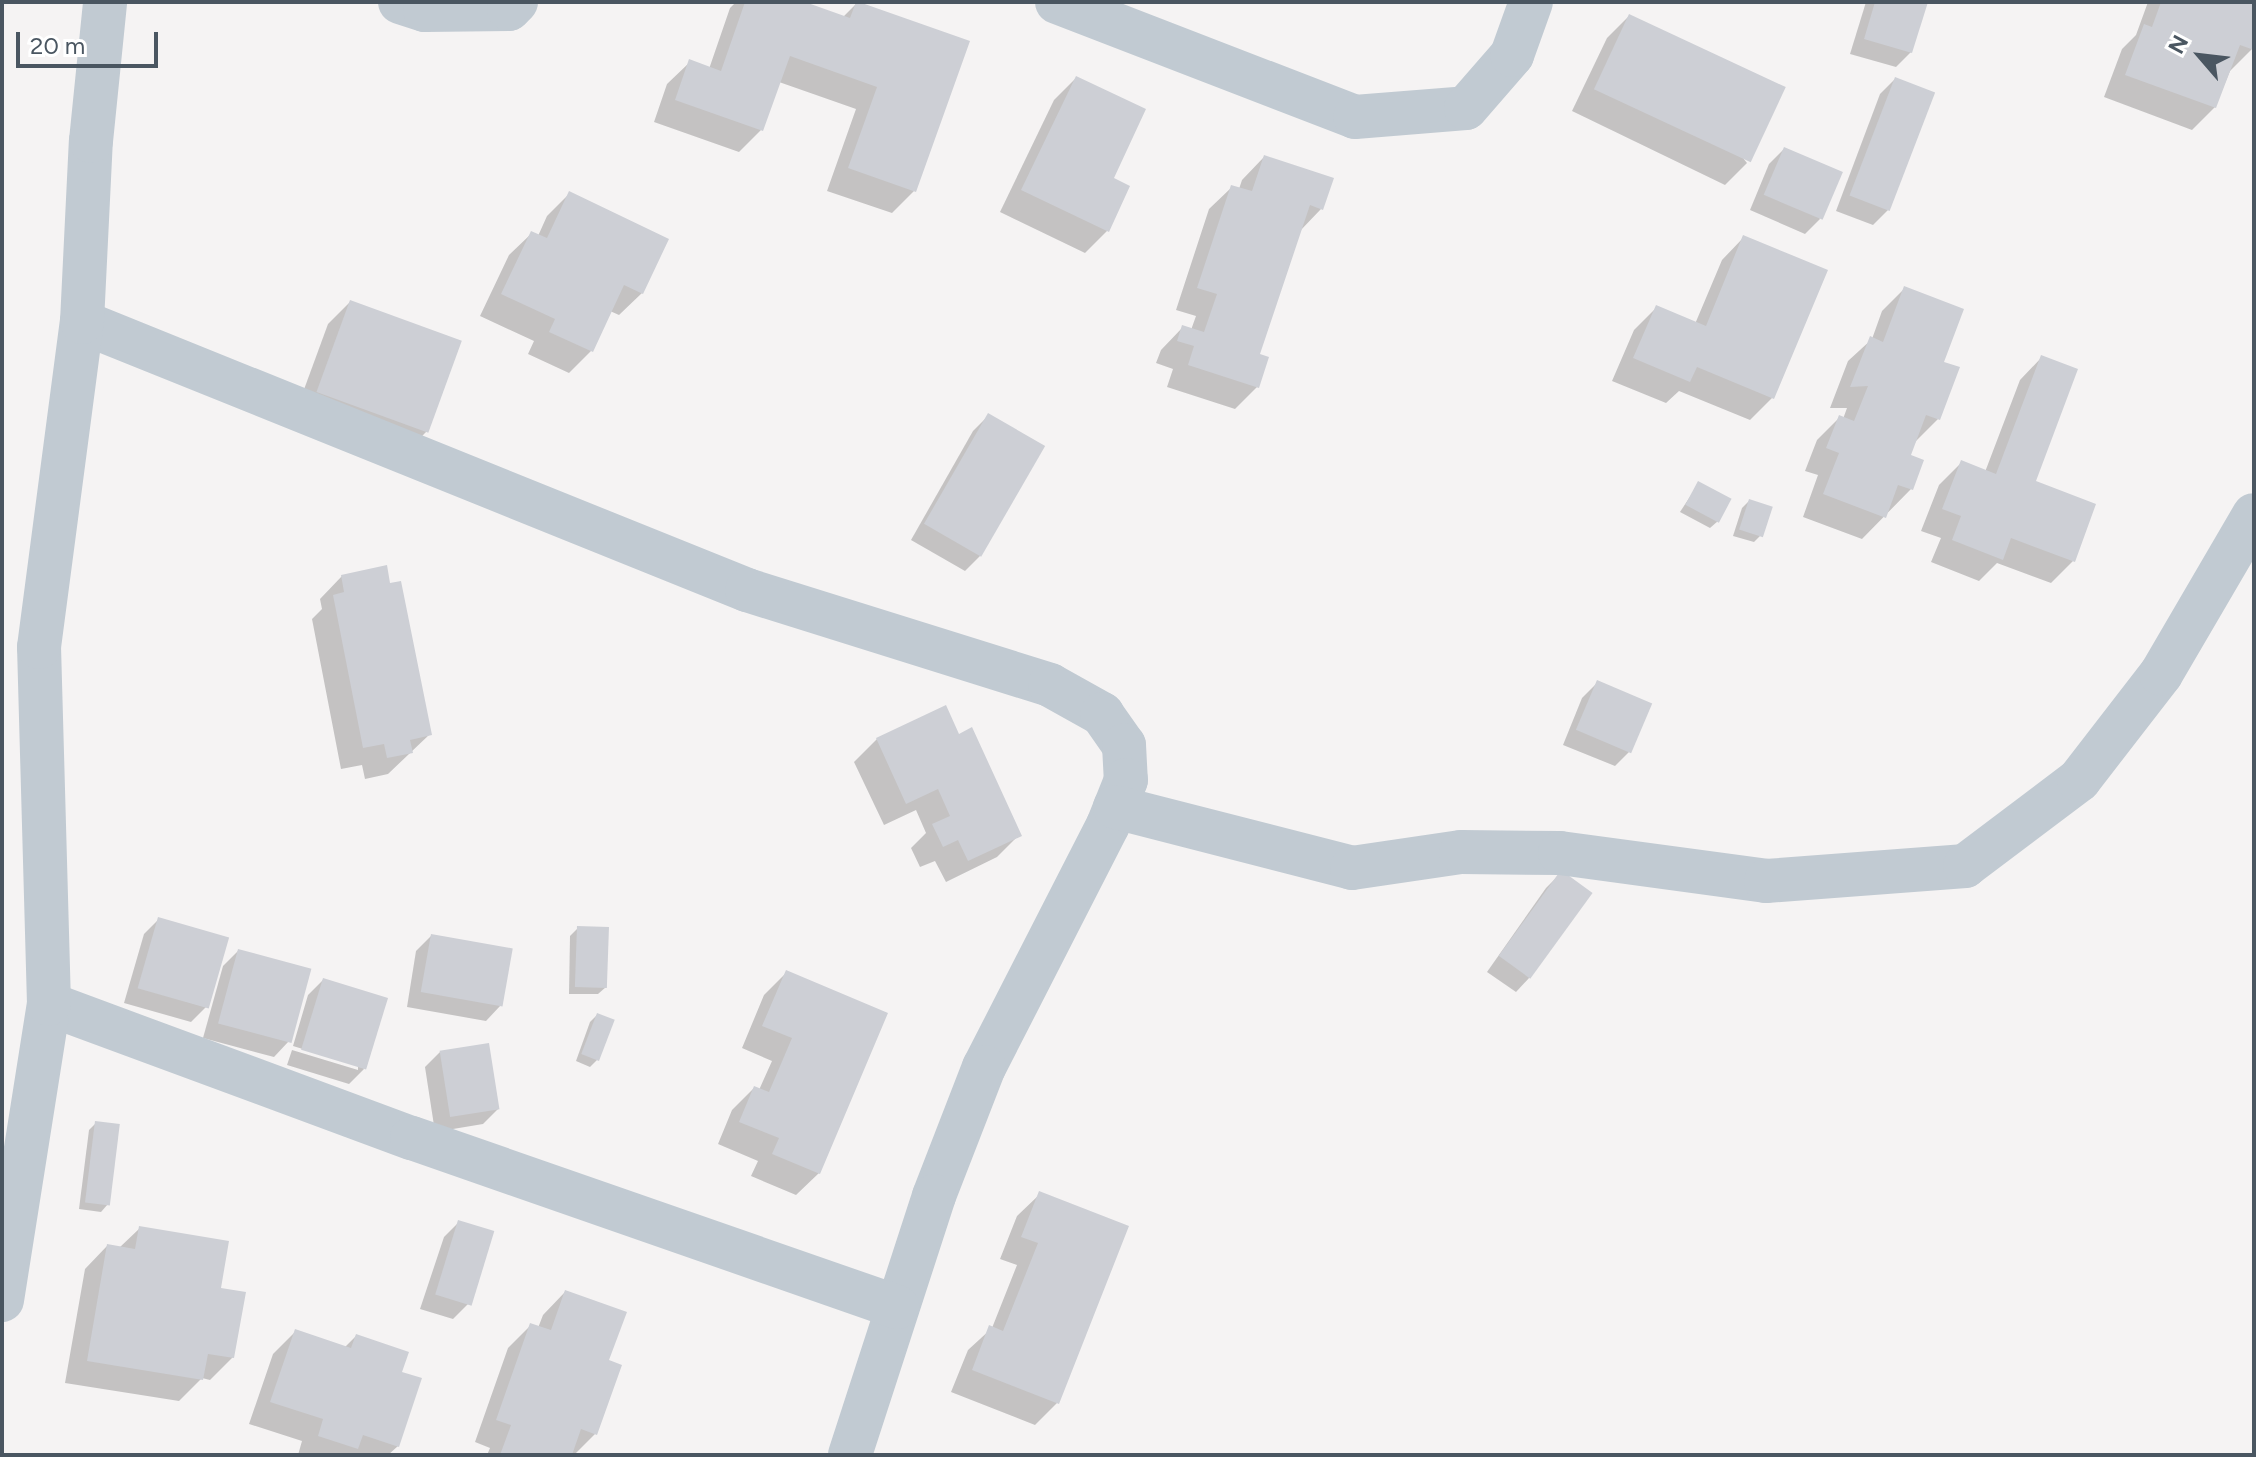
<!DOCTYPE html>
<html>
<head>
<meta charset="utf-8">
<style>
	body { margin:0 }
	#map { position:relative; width:2256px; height:1457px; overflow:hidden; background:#f5f3f3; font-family:Figtree,sans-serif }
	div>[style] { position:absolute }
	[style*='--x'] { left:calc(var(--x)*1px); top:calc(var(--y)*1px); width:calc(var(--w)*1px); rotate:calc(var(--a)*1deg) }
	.shadow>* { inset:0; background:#0003 }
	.building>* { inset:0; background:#cdcfd5; transform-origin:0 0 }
	.minor>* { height:44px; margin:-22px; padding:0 22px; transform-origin:22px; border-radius:22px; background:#c1cad2 }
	span { translate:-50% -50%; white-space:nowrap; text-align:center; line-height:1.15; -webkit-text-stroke:7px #fff; paint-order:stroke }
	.frame { position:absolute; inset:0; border:4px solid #4a5661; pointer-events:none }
	.north { position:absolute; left:2160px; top:16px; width:80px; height:80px; -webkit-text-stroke:6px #fff; paint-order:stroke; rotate:298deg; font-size:22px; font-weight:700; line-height:32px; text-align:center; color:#4a5661 }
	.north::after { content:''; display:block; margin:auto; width:28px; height:36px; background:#4a5661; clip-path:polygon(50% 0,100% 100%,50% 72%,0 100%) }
	.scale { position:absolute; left:16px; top:32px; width:142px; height:36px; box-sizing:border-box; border:4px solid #4a5661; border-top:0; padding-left:10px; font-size:24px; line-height:28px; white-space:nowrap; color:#4a5661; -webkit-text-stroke:6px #fff; paint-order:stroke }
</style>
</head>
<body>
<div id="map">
	<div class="shadow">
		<div style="clip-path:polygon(736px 2px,799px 2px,843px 17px,857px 3px,914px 191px,892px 213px,827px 191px,856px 109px,779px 82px,761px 130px,739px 152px,654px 122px,667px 84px,690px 62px,709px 69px,730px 8px)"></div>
		<div style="clip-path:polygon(1866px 2px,1926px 2px,1911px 52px,1896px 67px,1850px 54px)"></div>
		<div style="clip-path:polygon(2148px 2px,2254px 2px,2252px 49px,2230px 71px,2215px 107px,2192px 130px,2104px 97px,2122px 49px,2136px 35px)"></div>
		<div style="clip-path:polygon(1629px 16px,1747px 163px,1725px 185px,1572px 111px,1607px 38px)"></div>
		<div style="clip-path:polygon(1076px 78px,1111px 179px,1107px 231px,1085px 253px,1000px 212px,1054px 100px)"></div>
		<div style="clip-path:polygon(1895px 79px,1888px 210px,1873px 225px,1836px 211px,1880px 94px)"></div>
		<div style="clip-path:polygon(1784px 149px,1820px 219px,1805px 234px,1750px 210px,1769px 164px)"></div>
		<div style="clip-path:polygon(1264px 157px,1321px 209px,1299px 232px,1258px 355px,1257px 387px,1235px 409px,1167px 387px,1173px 369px,1156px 363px,1161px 350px,1183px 327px,1191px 330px,1196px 316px,1176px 310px,1209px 209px,1232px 187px,1239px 189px,1242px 180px)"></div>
		<div style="clip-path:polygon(569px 194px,642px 293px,619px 315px,610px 311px,591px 351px,569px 373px,528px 354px,534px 341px,480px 316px,509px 255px,532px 233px,538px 236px,547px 216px)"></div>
		<div style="clip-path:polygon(1744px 237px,1772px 398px,1750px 420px,1679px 391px,1666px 403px,1612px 381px,1634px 330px,1656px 308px,1695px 324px,1722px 260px)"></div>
		<div style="clip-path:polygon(1904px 289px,1942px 363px,1938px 419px,1916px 441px,1908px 456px,1911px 489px,1862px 539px,1803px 517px,1818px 475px,1805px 471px,1817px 440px,1839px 418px,1843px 419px,1847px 408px,1830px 408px,1848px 361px,1872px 339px,1882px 311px)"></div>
		<div style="clip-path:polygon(350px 302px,460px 341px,426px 432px,404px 455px,295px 414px,328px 324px)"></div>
		<div style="clip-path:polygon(2042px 357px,2034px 482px,2073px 561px,2051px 583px,1997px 563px,1979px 581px,1931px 562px,1941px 538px,1921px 531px,1939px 485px,1961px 463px,1985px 472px,2020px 380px)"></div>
		<div style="clip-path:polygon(988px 416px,980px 556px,965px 571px,911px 540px,973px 431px)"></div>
		<div style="clip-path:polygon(1699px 483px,1718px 521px,1710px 528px,1680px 512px)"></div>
		<div style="clip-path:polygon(1749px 501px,1761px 535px,1754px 542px,1733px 536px,1742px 508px)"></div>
		<div style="clip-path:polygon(342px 576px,430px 734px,388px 774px,365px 779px,362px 765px,341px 769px,312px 619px,322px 609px,320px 599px)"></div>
		<div style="clip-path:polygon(1597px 683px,1630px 751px,1615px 766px,1563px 745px,1582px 698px)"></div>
		<div style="clip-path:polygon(958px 737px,1019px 835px,997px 857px,946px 882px,935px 861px,920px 867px,911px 848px,926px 833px,916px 810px,884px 825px,854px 762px,877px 739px)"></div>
		<div style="clip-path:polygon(1561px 873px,1530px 977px,1516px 992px,1487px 972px,1546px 888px)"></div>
		<div style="clip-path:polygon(159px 919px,206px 1007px,191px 1022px,124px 1003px,144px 934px)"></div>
		<div style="clip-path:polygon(578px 928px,606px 987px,598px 994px,569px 994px,570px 936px)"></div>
		<div style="clip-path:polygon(431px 936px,501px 1005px,486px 1021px,407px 1007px,416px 951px)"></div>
		<div style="clip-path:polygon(238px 951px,289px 1041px,274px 1057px,203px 1038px,223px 966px)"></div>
		<div style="clip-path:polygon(786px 973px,819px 1173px,796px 1195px,751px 1176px,758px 1161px,718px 1144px,732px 1110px,754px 1088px,759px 1090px,772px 1061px,742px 1048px,764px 995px)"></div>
		<div style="clip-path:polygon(323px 980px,364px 1069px,349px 1084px,287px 1065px,292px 1050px,358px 1070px,358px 1066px,293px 1046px,308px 995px)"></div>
		<div style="clip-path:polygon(597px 1015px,597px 1060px,590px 1067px,576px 1061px,590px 1022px)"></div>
		<div style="clip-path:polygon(440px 1052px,498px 1109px,483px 1124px,435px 1132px,425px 1067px)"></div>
		<div style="clip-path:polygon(96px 1123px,108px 1204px,101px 1212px,79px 1209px,89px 1130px)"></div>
		<div style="clip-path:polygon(1040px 1194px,1057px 1403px,1035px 1425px,951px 1392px,968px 1350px,992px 1328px,1017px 1265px,1000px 1259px,1017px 1216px)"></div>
		<div style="clip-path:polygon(459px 1222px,468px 1304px,453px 1319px,420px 1309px,444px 1237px)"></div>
		<div style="clip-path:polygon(140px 1228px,219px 1289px,233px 1357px,210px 1380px,202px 1378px,179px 1401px,65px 1383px,85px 1269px,107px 1246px,119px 1248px)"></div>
		<div style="clip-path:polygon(565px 1292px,606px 1361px,595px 1434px,574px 1455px,487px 1455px,490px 1448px,475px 1442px,508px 1348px,531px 1325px,538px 1328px,543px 1315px)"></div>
		<div style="clip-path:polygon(295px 1332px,344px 1348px,356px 1336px,400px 1373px,398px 1446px,388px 1455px,298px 1455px,302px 1441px,249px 1424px,273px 1354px)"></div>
	</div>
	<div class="building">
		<div style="clip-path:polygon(745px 2px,805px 2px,850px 18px,856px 2px,859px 2px,970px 41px,916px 192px,848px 168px,877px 87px,790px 56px,763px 131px,675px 100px,689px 59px,721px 71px)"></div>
		<div style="clip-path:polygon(1875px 2px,1928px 2px,1912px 53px,1864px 39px)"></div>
		<div style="clip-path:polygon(2161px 2px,2254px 2px,2254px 50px,2240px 45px,2216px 108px,2125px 75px,2144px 24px,2152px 27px)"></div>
		<div style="left:1629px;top:14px;width:173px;height:83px;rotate:25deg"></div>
		<div style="clip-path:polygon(1076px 76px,1146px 109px,1114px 178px,1130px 186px,1109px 232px,1021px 190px)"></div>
		<div style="left:1895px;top:77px;width:43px;height:127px;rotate:21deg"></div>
		<div style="left:1784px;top:147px;width:64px;height:52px;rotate:23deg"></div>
		<div style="clip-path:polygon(1264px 155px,1334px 178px,1323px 210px,1310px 205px,1260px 354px,1269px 357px,1259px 388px,1188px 365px,1194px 346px,1177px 341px,1182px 325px,1204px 332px,1217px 294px,1197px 288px,1231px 185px,1252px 191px)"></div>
		<div style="clip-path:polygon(569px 191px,669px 239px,643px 294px,624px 285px,593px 352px,549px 332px,555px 319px,501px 294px,531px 231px,547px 238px)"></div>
		<div style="clip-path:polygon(1743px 235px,1828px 270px,1774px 399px,1697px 367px,1690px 382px,1633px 358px,1656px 305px,1706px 326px)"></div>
		<div style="clip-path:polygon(1904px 286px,1964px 309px,1944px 362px,1960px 367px,1940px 420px,1926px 415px,1911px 455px,1924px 460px,1913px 490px,1898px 485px,1886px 518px,1823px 494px,1839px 453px,1826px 448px,1839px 415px,1854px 421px,1868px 386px,1850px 387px,1870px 336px,1883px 342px)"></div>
		<div style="left:350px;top:300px;width:119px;height:98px;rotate:20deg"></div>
		<div style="clip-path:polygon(2041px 355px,2078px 369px,2036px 481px,2096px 504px,2075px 562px,2011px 538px,2003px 560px,1952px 540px,1961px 516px,1942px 509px,1961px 460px,1996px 474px)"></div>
		<div style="left:988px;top:413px;width:66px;height:128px;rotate:30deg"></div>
		<div style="left:1698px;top:481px;width:38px;height:27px;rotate:28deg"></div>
		<div style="left:1749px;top:499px;width:25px;height:32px;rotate:18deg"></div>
		<div style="clip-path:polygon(387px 565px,390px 583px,401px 581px,432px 735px,410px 740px,413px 753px,387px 758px,384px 744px,363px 748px,333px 595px,344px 592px,341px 575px)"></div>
		<div style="left:1597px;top:680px;width:60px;height:54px;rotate:23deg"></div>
		<div style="clip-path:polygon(946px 705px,959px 734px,972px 727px,1022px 836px,968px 861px,958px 840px,943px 847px,932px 824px,950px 816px,938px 789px,906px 804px,876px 738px)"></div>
		<div style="left:1561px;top:870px;width:39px;height:106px;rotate:36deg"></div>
		<div style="left:158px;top:917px;width:74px;height:74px;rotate:16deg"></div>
		<div style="left:577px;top:926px;width:32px;height:61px;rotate:2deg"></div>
		<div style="left:431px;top:934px;width:83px;height:59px;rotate:10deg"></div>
		<div style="left:238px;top:949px;width:76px;height:77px;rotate:15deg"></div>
		<div style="clip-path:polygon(786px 970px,888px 1013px,820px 1174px,772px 1154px,779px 1138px,739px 1122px,754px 1086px,769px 1092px,792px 1038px,762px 1026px)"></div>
		<div style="left:323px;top:978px;width:68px;height:75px;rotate:17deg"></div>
		<div style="left:597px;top:1013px;width:19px;height:44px;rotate:21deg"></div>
		<div style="left:489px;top:1043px;width:67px;height:50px;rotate:81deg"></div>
		<div style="left:95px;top:1121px;width:25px;height:82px;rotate:7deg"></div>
		<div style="clip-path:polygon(1039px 1191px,1129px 1226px,1059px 1404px,972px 1370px,989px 1325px,1003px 1331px,1038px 1243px,1021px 1237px)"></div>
		<div style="left:458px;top:1220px;width:38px;height:78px;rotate:17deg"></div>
		<div style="clip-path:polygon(139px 1226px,229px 1241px,221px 1288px,246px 1292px,234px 1358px,208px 1354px,203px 1380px,87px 1361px,107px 1244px,135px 1249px)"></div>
		<div style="clip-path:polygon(565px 1290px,627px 1312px,609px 1360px,622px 1365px,597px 1435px,581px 1429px,572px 1455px,500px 1455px,511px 1425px,496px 1420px,530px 1323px,551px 1330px)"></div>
		<div style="clip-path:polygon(295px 1329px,351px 1348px,356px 1334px,409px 1352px,402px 1372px,422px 1378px,399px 1447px,363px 1435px,358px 1449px,318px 1436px,323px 1419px,270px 1402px)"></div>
	</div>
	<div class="minor">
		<div style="--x:400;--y:2;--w:26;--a:18"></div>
		<div style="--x:425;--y:10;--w:84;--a:-0.7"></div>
		<div style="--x:509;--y:9;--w:10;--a:-45"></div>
		<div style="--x:1057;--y:2;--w:319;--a:21.1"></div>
		<div style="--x:1355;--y:117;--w:111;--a:-4.6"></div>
		<div style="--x:1466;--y:108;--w:70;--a:-49"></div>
		<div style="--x:1512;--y:55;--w:56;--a:-70.3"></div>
		<div style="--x:82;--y:322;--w:717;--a:21.95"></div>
		<div style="--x:747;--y:590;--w:318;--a:17.4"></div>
		<div style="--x:1050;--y:685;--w:60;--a:29.1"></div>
		<div style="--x:1102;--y:714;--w:38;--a:55"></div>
		<div style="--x:1124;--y:745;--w:35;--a:87"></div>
		<div style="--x:1126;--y:780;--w:48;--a:111.8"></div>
		<div style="--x:1108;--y:825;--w:272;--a:117.1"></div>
		<div style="--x:984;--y:1067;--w:138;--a:111.2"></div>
		<div style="--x:934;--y:1196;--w:272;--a:108"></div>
		<div style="--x:1115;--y:807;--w:245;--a:14.4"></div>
		<div style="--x:1352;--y:868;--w:110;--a:-8.4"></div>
		<div style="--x:1461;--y:852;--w:99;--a:0.6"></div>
		<div style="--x:1560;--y:853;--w:208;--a:7.7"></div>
		<div style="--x:1766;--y:881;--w:200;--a:-4.3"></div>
		<div style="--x:1965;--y:866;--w:143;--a:-37"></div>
		<div style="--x:2079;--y:780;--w:134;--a:-52.3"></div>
		<div style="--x:2161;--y:674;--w:184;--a:-59.7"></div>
		<div style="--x:49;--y:1004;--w:387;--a:20.3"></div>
		<div style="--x:412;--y:1138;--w:514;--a:19.21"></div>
		<div style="--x:2;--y:1300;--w:300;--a:-81"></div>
		<div style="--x:49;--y:1004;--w:357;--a:-91.6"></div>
		<div style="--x:39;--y:647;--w:328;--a:-82.5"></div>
		<div style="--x:82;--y:322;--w:181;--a:-87.2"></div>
		<div style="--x:91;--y:141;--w:140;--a:-84.2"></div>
	</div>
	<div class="frame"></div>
	<div class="north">N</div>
	<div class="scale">20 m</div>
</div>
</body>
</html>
